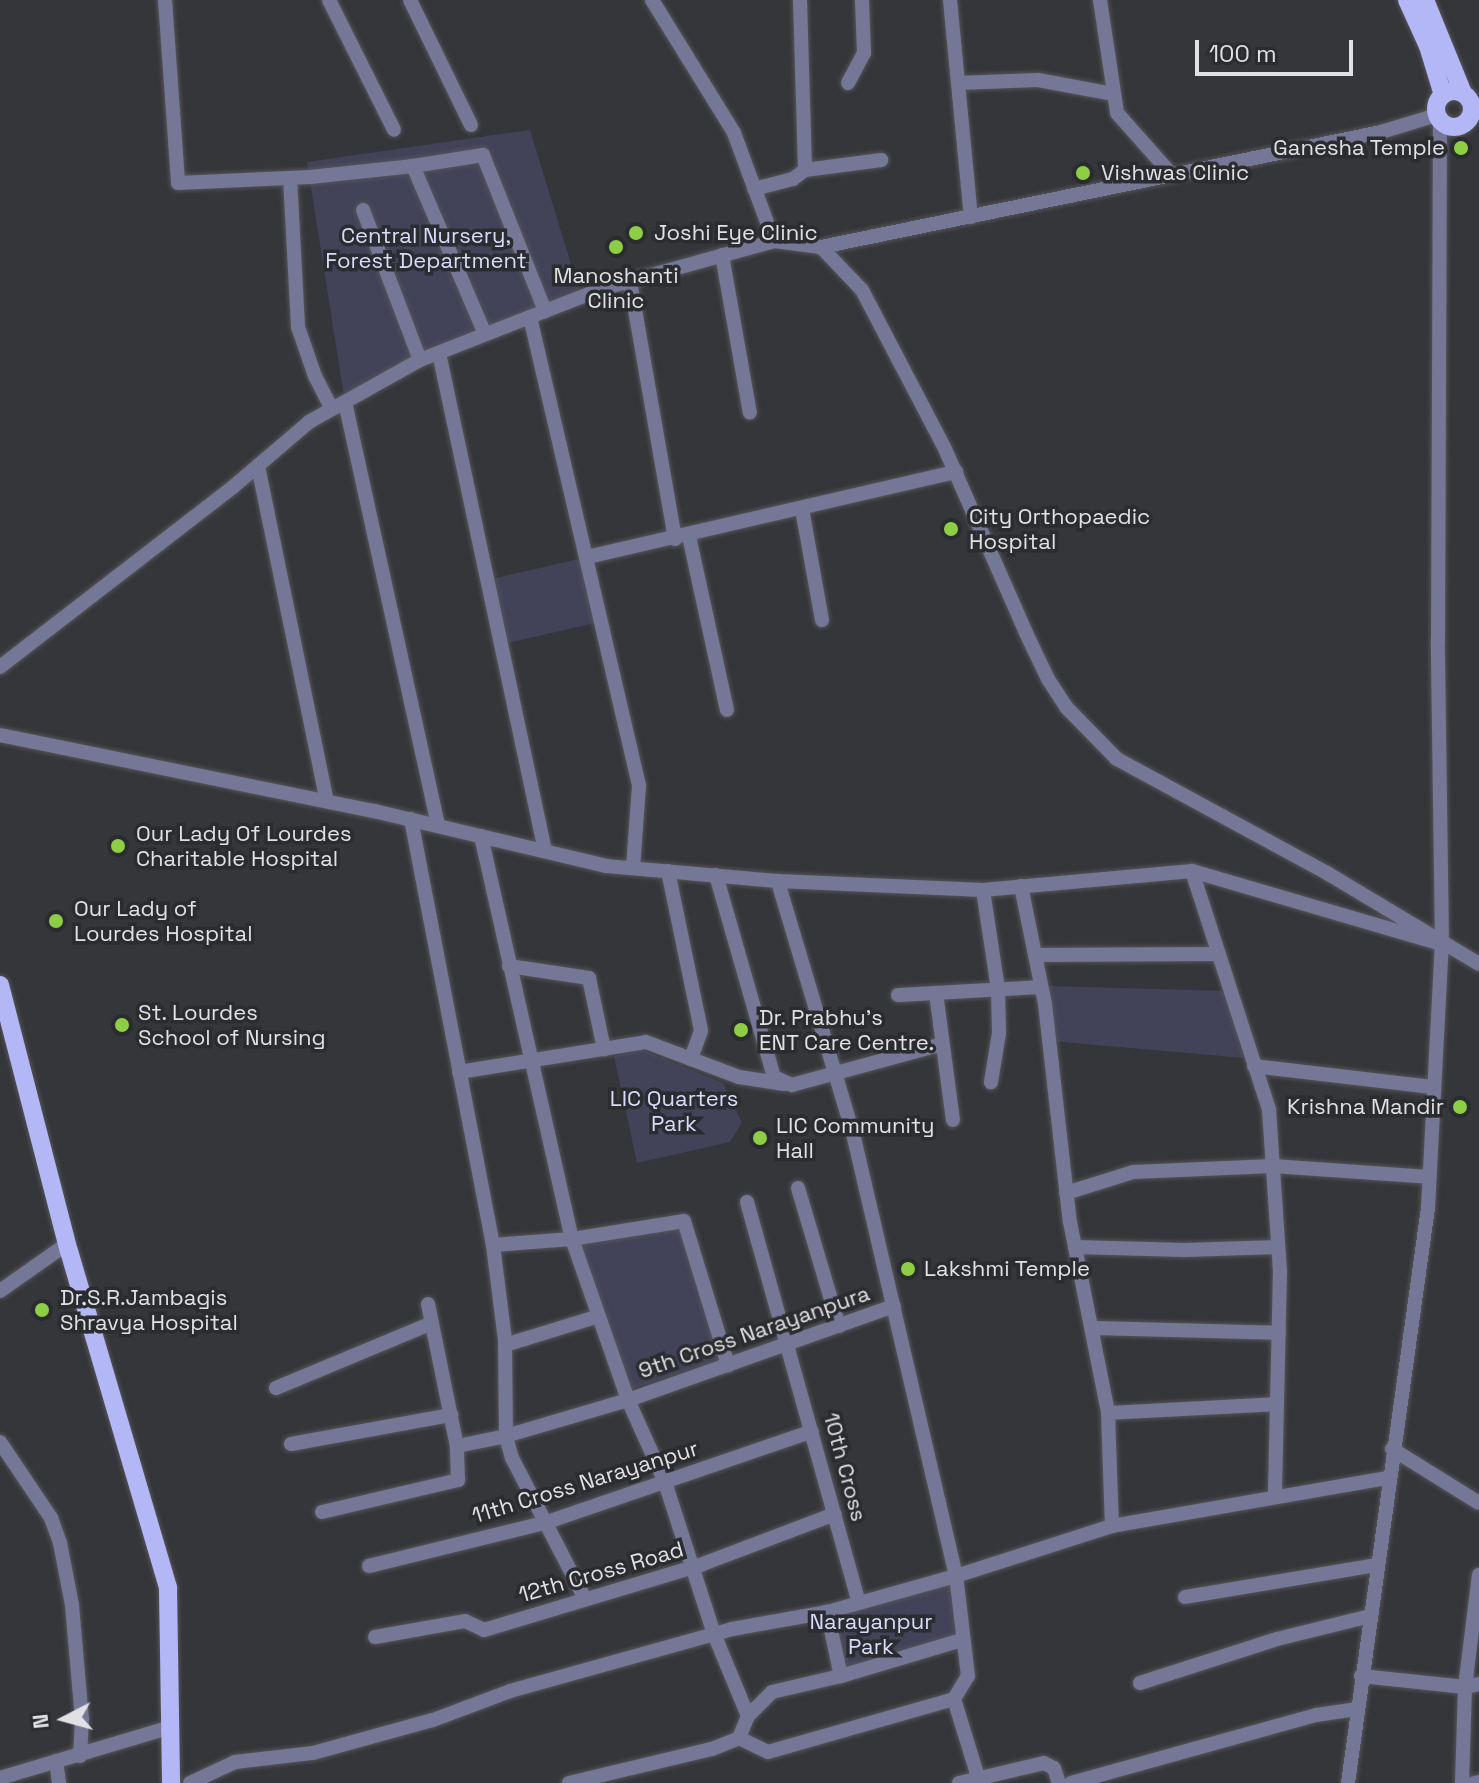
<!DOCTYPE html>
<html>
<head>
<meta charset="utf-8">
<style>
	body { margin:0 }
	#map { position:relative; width:1479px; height:1783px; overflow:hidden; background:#35363a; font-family:"Space Grotesk",sans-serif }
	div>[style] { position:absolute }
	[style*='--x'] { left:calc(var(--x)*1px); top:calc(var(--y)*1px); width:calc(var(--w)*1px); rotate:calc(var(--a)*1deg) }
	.green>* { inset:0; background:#424359; transform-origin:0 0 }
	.roads { filter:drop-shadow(0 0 2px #545559) drop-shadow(0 0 2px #545559) }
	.minor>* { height:14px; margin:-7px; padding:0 7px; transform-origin:7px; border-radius:7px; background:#757796 }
	.major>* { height:18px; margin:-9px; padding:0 9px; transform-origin:9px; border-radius:9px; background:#b3b7f5 }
	.major>.ring { margin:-9px; padding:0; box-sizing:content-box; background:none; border:18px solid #b3b7f5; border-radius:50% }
	.dots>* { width:22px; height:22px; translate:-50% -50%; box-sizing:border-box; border:4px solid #2b2c30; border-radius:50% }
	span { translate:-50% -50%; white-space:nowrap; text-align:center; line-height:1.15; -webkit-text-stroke:7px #2b2c30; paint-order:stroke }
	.poi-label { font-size:22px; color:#e1e1e4 }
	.right { translate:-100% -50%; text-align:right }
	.left { translate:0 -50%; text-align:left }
	.park-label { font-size:22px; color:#d8dbfb }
	.street-label { font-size:22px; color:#e1e1e4 }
	.north { position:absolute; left:24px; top:1679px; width:80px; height:80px; -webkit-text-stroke:6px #2b2c30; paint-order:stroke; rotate:264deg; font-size:22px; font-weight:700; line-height:32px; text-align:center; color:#e1e1e4 }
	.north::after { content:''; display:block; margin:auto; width:28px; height:36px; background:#e1e1e4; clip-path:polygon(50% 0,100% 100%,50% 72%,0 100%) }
	.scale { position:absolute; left:1195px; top:40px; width:158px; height:36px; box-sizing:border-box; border:4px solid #e1e1e4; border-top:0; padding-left:10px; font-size:24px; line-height:28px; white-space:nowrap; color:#e1e1e4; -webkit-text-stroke:6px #2b2c30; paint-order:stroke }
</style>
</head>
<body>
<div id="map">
	<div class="green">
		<div style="clip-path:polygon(530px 130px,581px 297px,420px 360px,345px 402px,307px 162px)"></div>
		<div style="left:587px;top:557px;width:66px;height:102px;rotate:77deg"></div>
		<div style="clip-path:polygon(1047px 986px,1225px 991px,1244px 1058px,1052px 1041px)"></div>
		<div style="clip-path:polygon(642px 1050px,723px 1083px,742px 1123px,730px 1142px,637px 1163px,614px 1056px)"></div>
		<div style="clip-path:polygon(679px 1228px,720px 1360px,631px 1389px,579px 1245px)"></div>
		<div style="clip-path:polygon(956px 1576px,962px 1640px,841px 1676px,827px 1612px)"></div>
	</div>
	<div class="roads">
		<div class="minor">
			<div style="--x:165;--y:0;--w:183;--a:85.9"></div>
			<div style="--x:178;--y:183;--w:132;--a:-2.6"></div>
			<div style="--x:310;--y:177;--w:104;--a:-6.1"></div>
			<div style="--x:413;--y:166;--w:183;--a:66.8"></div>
			<div style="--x:329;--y:0;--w:145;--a:63.4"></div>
			<div style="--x:410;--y:0;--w:139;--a:64"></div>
			<div style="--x:652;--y:0;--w:156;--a:58.3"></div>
			<div style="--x:734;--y:133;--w:115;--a:69.7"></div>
			<div style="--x:800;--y:0;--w:170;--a:88.3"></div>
			<div style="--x:950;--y:0;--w:218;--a:84.5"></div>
			<div style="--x:1100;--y:0;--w:114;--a:81.4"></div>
			<div style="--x:1117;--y:113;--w:84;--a:48.4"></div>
			<div style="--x:848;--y:83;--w:34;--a:-62"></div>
			<div style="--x:864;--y:53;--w:53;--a:-92.2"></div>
			<div style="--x:958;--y:83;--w:80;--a:-2.1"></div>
			<div style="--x:1038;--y:80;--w:76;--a:10.6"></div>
			<div style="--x:1472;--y:111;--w:8;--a:-23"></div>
			<div style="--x:413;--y:166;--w:71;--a:-8.9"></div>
			<div style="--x:483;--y:155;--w:168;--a:68.3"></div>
			<div style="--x:290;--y:178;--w:149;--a:86.9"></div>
			<div style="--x:298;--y:327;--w:52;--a:70.9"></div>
			<div style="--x:315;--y:376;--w:37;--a:63"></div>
			<div style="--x:754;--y:189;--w:40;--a:-14.4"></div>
			<div style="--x:793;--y:179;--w:15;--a:-37"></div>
			<div style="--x:805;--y:170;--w:77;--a:-7.5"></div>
			<div style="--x:363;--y:210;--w:160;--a:69.2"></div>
			<div style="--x:821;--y:247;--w:59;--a:46.4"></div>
			<div style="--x:862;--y:290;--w:179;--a:62.4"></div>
			<div style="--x:945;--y:449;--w:201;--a:66.2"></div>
			<div style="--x:1026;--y:633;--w:51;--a:64.4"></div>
			<div style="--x:1048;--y:679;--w:35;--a:57"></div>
			<div style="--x:1067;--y:708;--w:71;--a:45.6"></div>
			<div style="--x:1117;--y:759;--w:239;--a:28.5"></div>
			<div style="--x:1327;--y:873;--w:177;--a:30.9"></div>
			<div style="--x:722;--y:255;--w:160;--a:80"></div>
			<div style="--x:630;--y:281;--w:262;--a:80.1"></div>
			<div style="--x:530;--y:317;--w:481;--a:76.9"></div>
			<div style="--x:639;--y:786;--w:82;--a:94.2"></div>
			<div style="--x:439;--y:353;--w:509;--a:77.98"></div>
			<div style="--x:345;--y:402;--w:434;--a:77.6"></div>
			<div style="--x:258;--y:466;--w:342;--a:78.4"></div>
			<div style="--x:802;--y:509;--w:113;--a:79.8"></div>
			<div style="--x:689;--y:536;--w:178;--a:77.7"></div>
			<div style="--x:587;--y:557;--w:379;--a:-13"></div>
			<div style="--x:0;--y:667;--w:294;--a:-37.7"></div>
			<div style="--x:233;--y:487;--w:100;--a:-40.5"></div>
			<div style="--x:309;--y:422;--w:127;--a:-29.2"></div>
			<div style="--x:420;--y:360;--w:194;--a:-21.4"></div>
			<div style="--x:601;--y:289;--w:180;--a:-15.5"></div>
			<div style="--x:774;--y:241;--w:47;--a:7.3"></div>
			<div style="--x:821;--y:247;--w:572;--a:-11.6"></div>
			<div style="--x:1381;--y:132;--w:59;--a:-16.9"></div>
			<div style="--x:0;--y:735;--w:382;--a:11.5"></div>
			<div style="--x:374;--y:811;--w:238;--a:13.3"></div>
			<div style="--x:606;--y:866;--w:173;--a:5"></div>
			<div style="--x:481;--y:836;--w:413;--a:77.3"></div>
			<div style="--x:572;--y:1239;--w:170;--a:70.8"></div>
			<div style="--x:628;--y:1400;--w:127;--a:163.6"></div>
			<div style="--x:506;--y:1436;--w:23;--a:75"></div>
			<div style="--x:512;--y:1458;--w:157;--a:62.6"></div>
			<div style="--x:668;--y:871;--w:163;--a:78.3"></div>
			<div style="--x:701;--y:1031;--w:30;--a:110"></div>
			<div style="--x:1192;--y:871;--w:251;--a:72.1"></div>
			<div style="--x:1269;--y:1110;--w:161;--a:86.1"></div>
			<div style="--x:1280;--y:1271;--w:226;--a:91.3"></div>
			<div style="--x:716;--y:875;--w:210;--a:74"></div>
			<div style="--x:774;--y:1077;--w:20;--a:24"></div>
			<div style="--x:792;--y:1085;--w:156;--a:-15.2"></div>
			<div style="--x:1021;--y:886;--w:120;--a:78.5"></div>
			<div style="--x:1045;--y:1004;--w:219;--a:83.5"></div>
			<div style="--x:1070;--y:1222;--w:195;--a:78.7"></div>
			<div style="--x:1108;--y:1413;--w:113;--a:88"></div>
			<div style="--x:983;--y:890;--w:100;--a:81.4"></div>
			<div style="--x:998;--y:989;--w:44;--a:88.7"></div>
			<div style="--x:999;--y:1033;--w:50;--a:99.3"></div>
			<div style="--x:1035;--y:955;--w:183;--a:-0.3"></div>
			<div style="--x:509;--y:966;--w:81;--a:8.5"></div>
			<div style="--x:589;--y:978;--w:73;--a:78.1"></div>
			<div style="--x:936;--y:993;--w:128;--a:82.4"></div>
			<div style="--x:898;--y:995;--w:143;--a:-3.2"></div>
			<div style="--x:1254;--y:1066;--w:181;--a:6.7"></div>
			<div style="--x:459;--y:1072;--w:189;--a:-9.1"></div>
			<div style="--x:646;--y:1042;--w:99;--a:20.6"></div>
			<div style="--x:739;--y:1077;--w:46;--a:8.8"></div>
			<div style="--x:798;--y:1188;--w:144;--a:73.5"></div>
			<div style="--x:1066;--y:1193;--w:70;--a:-17.4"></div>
			<div style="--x:1133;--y:1172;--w:140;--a:-2.5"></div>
			<div style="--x:1273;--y:1166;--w:156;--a:4"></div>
			<div style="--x:747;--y:1202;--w:416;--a:74.4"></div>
			<div style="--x:493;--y:1245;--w:79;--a:-4.3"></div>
			<div style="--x:572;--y:1239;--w:113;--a:-9.1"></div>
			<div style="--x:684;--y:1221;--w:151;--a:73"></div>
			<div style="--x:1075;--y:1247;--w:110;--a:1.6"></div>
			<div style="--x:1185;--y:1250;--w:93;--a:-1.8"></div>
			<div style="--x:0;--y:1291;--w:83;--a:-35.2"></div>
			<div style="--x:428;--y:1304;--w:145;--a:78.5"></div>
			<div style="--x:1092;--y:1328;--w:187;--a:1.5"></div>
			<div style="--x:505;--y:1345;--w:98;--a:-17.1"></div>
			<div style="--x:276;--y:1388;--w:169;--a:-22.6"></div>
			<div style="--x:1108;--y:1413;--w:169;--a:-3"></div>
			<div style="--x:0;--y:1442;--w:92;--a:56.1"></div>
			<div style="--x:51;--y:1518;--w:27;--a:70"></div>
			<div style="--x:60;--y:1543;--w:63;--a:79"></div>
			<div style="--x:72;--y:1605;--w:114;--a:85"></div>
			<div style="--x:82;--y:1719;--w:37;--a:93"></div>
			<div style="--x:291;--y:1444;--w:163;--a:-10.3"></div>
			<div style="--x:1392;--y:1449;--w:102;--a:31.8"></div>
			<div style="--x:322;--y:1512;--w:140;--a:-13.2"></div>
			<div style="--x:458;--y:1480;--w:34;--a:-92"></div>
			<div style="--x:457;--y:1446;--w:50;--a:-11.5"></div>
			<div style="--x:506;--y:1436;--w:96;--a:-90.6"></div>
			<div style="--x:505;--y:1340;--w:96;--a:-97.2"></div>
			<div style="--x:493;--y:1245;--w:434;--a:-100.9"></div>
			<div style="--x:369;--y:1566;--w:180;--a:-13.8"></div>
			<div style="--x:544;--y:1523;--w:283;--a:-18.9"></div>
			<div style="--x:1185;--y:1597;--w:194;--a:-9.5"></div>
			<div style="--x:375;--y:1637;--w:91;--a:-10.1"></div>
			<div style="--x:465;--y:1621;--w:21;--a:25"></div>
			<div style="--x:484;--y:1630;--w:226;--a:-16.7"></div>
			<div style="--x:700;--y:1565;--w:144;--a:-20.7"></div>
			<div style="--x:841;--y:1676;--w:126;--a:-16.6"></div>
			<div style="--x:1361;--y:1676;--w:105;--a:6"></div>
			<div style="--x:1465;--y:1687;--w:14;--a:-12"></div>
			<div style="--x:1140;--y:1683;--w:144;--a:-17.8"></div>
			<div style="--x:1277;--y:1639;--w:96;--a:-13.9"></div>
			<div style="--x:748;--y:1716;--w:89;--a:-112.5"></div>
			<div style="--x:714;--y:1634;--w:160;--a:-107.9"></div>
			<div style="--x:665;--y:1482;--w:90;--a:-114.3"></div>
			<div style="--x:628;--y:1400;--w:282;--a:-19.5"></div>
			<div style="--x:739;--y:1738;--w:32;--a:26"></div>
			<div style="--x:768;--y:1752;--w:193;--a:-15.9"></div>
			<div style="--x:56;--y:1761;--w:22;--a:82"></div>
			<div style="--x:978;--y:1777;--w:82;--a:-107.1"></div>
			<div style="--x:954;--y:1699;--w:27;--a:-59"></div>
			<div style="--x:968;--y:1676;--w:101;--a:-96.8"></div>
			<div style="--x:956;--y:1576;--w:458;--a:-103.1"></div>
			<div style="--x:852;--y:1130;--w:260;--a:-106.6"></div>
			<div style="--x:778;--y:881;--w:205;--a:2.5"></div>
			<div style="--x:983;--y:890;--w:210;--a:-5.2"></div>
			<div style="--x:1192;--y:871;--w:260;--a:16.3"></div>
			<div style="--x:0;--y:1778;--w:175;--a:-16.6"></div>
			<div style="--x:190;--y:1783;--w:50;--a:-25"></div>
			<div style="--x:235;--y:1762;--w:79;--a:-6.6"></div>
			<div style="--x:313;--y:1753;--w:124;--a:-15.4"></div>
			<div style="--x:433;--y:1720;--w:82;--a:-20.6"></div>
			<div style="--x:510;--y:1691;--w:230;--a:-15.6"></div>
			<div style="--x:732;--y:1629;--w:97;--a:-10.1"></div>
			<div style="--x:827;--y:1612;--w:134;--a:-15.6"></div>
			<div style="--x:956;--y:1576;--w:164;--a:-17.8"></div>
			<div style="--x:1112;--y:1526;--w:280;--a:-9.9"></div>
			<div style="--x:569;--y:1783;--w:147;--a:-13.4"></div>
			<div style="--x:712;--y:1749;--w:29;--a:-22"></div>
			<div style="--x:739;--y:1738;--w:24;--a:-68"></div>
			<div style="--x:748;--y:1716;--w:34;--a:-45"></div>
			<div style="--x:772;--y:1692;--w:71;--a:-13.1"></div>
			<div style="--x:841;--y:1676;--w:66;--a:-102.3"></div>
			<div style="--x:959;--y:1783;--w:87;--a:-13.2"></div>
			<div style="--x:1044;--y:1763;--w:11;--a:27"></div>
			<div style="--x:1054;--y:1768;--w:16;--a:72"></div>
			<div style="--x:1071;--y:1783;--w:254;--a:-15.5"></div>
			<div style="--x:1316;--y:1715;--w:41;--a:-8.3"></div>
			<div style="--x:1348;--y:1783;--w:581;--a:-82.08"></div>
			<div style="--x:1428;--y:1208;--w:264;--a:-87"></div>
			<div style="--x:1442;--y:944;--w:304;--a:-90.8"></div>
			<div style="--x:1438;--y:640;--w:519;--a:-89.78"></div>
			<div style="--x:1462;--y:1783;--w:96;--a:-88.2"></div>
			<div style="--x:1465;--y:1687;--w:113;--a:-82.9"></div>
			<div style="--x:1474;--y:1783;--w:5;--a:-11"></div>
		</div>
		<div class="major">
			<div style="--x:1407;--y:0;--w:51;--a:65.5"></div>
			<div style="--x:1428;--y:46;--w:51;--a:73"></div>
			<div style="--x:1425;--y:0;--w:100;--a:67.8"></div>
			<div class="ring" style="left:1436px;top:91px;width:18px;height:18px"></div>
			<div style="--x:0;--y:985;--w:275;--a:75.5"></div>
			<div style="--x:69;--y:1251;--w:351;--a:73.6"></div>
			<div style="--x:168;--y:1588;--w:195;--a:89.1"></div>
		</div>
	</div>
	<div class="dots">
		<div style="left:1461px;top:148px;background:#8dce44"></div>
		<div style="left:1083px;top:173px;background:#8dce44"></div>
		<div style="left:636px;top:233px;background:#8dce44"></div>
		<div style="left:616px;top:247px;background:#8dce44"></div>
		<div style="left:951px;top:529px;background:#8dce44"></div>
		<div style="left:118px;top:846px;background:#8dce44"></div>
		<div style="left:56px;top:921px;background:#8dce44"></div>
		<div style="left:122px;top:1025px;background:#8dce44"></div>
		<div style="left:741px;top:1030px;background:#8dce44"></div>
		<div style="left:1460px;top:1107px;background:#8dce44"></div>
		<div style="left:760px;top:1138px;background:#8dce44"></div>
		<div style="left:908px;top:1269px;background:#8dce44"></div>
		<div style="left:42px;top:1310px;background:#8dce44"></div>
	</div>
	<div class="poi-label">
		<span class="right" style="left:1445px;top:148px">Ganesha Temple</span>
		<span class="left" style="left:1101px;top:173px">Vishwas Clinic</span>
		<span class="left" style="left:654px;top:233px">Joshi Eye Clinic</span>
		<span style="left:616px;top:288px">Manoshanti<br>Clinic</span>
		<span class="left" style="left:969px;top:529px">City Orthopaedic<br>Hospital</span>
		<span class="left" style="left:136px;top:846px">Our Lady Of Lourdes<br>Charitable Hospital</span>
		<span class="left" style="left:74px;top:921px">Our Lady of<br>Lourdes Hospital</span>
		<span class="left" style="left:138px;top:1025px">St. Lourdes<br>School of Nursing</span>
		<span class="left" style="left:759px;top:1030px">Dr. Prabhu's<br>ENT Care Centre.</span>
		<span class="right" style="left:1444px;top:1107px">Krishna Mandir</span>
		<span class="left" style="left:776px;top:1138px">LIC Community<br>Hall</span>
		<span class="left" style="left:924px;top:1269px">Lakshmi Temple</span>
		<span class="left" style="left:60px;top:1310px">Dr.S.R.Jambagis<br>Shravya Hospital</span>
	</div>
	<div class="park-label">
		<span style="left:426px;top:248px">Central Nursery,<br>Forest Department</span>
		<span style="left:674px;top:1111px">LIC Quarters<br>Park</span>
		<span style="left:871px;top:1634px">Narayanpur<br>Park</span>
	</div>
	<div class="street-label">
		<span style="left:754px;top:1332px;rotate:-19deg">9th Cross Narayanpura</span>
		<span style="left:845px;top:1467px;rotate:75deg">10th Cross</span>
		<span style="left:585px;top:1482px;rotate:-17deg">11th Cross Narayanpur</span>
		<span style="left:601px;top:1572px;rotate:-16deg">12th Cross Road</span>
	</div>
	<div class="north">N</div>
	<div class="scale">100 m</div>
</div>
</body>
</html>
